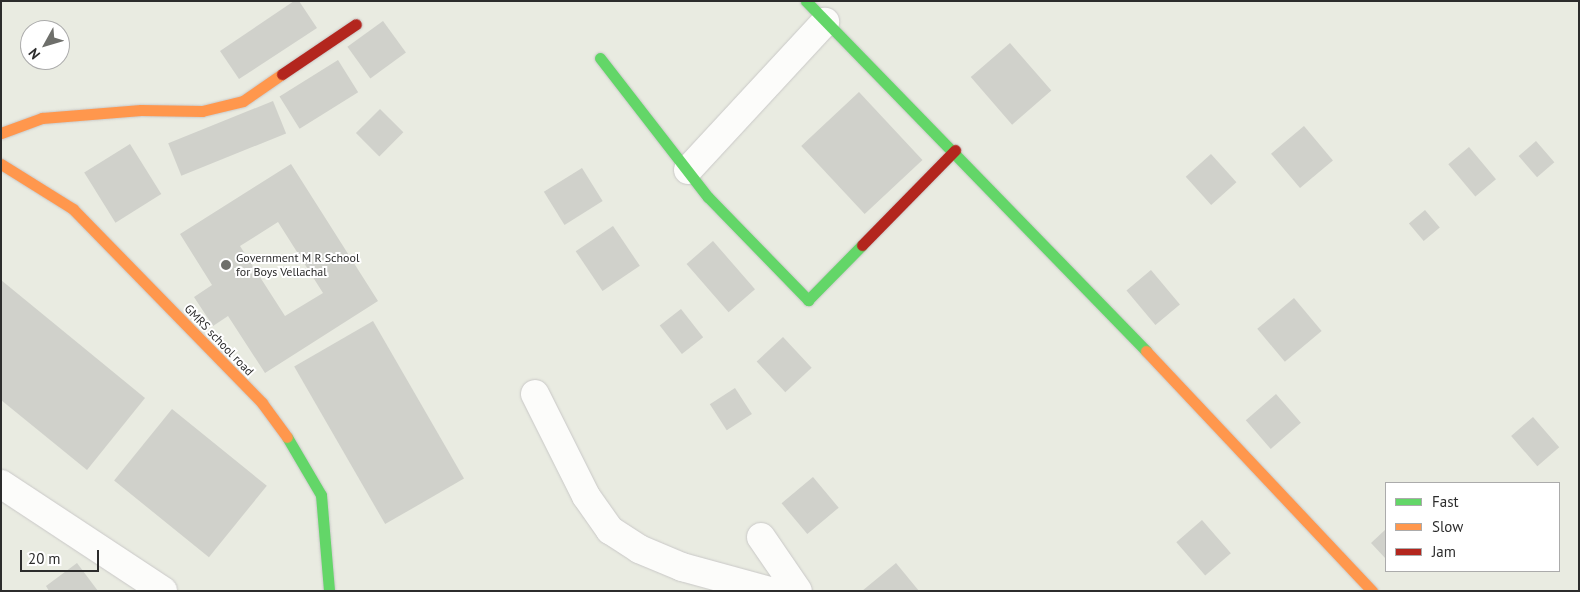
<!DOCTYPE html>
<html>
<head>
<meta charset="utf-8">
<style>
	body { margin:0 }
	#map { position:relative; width:1580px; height:592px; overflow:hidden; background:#e9ebe1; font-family:"PT Sans",sans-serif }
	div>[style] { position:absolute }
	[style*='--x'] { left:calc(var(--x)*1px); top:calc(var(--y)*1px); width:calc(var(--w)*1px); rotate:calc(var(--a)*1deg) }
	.building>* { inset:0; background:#d0d1cb; transform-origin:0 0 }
	.roads { filter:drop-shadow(0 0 1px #c9c8c7) drop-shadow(0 0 1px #c9c8c7) }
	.street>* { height:28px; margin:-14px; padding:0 14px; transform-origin:14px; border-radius:14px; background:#fcfcfa }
	.fast>* { height:11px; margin:-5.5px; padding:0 5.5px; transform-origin:5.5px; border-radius:5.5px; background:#63d668 }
	.slow>* { height:11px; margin:-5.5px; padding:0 5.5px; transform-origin:5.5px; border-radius:5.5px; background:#ff974d }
	.jam>* { height:11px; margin:-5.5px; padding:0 5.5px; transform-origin:5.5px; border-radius:5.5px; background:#b3261e }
	.dots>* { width:14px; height:14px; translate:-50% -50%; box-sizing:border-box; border:2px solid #fff; border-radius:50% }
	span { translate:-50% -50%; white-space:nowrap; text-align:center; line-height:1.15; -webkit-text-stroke:4px #fff; paint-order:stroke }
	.poi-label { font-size:12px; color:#2c2c2c }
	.left { translate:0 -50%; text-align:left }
	.street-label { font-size:12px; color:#2c2c2c }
	.frame { position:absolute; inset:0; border:2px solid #2c2c2c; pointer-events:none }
	.legend { position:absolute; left:1385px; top:482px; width:175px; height:90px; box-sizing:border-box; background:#fff; border:1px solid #ababab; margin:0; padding:6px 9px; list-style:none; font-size:15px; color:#2c2c2c }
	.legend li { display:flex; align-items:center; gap:10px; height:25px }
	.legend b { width:25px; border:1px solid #ababab }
	.north { position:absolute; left:20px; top:20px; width:50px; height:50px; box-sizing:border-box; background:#fff; border:1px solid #ababab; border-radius:50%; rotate:231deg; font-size:14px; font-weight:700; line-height:20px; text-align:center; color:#2c2c2c }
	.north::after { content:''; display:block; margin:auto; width:18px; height:22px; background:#6e6f6b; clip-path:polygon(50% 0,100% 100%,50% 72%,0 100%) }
	.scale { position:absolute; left:20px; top:550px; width:79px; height:22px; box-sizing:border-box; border:2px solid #2c2c2c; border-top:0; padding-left:6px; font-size:15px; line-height:18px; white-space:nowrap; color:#2c2c2c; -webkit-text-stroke:4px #fff; paint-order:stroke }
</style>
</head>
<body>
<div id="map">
	<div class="building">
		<div style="clip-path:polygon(294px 1px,299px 1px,317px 28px,239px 79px,220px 51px)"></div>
		<div style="left:383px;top:21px;width:39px;height:44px;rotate:54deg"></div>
		<div style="left:1010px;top:43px;width:63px;height:52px;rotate:49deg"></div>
		<div style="left:338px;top:60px;width:38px;height:69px;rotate:58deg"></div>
		<div style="left:859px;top:92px;width:93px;height:79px;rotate:47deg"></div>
		<div style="left:273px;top:101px;width:35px;height:113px;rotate:68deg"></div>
		<div style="left:380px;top:109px;width:33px;height:34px;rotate:45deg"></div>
		<div style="left:1304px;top:126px;width:45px;height:43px;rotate:50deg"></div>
		<div style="left:1536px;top:141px;width:28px;height:23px;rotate:49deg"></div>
		<div style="left:130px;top:144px;width:59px;height:54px;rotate:58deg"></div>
		<div style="left:1469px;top:147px;width:42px;height:27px;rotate:50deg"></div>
		<div style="left:1211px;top:154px;width:38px;height:34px;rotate:48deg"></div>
		<div style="clip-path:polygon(evenodd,291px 164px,378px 301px,265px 373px,228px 316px,213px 326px,194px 297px,212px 285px,180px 234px,291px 164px,278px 222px,323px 293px,285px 316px,240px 246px,278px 222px)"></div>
		<div style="left:582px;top:168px;width:39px;height:45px;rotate:58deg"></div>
		<div style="left:1425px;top:210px;width:23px;height:21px;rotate:50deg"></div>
		<div style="left:613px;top:226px;width:48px;height:45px;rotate:56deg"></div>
		<div style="left:713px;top:241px;width:64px;height:35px;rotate:49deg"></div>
		<div style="left:1151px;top:270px;width:45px;height:32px;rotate:50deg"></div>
		<div style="clip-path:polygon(1px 280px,145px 398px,87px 470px,1px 400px)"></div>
		<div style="left:1294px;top:298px;width:43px;height:48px;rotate:50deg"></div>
		<div style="left:681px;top:309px;width:36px;height:27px;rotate:52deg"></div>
		<div style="left:373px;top:321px;width:182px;height:91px;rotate:60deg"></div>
		<div style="left:783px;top:337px;width:42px;height:36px;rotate:47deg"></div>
		<div style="left:735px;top:388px;width:31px;height:30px;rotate:57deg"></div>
		<div style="left:1276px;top:394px;width:38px;height:40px;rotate:49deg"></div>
		<div style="left:172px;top:409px;width:122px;height:92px;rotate:39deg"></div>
		<div style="left:1533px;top:417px;width:40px;height:29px;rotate:49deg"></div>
		<div style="left:813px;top:477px;width:40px;height:41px;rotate:50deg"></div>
		<div style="left:1202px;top:520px;width:44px;height:34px;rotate:49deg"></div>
		<div style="clip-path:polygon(1386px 529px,1386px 559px,1371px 543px)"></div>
		<div style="clip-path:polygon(77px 563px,98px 591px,49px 591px,46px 586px)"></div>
		<div style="clip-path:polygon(896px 563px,919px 591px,862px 591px)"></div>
	</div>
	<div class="roads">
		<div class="street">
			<div style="--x:688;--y:170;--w:202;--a:-47.2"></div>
			<div style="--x:535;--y:394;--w:114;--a:63.4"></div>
			<div style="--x:586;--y:496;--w:42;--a:54.8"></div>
			<div style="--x:610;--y:530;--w:35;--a:33"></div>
			<div style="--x:639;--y:549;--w:47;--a:22.7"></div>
			<div style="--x:682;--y:567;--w:91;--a:15.3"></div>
			<div style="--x:1;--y:484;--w:194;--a:33.4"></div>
			<div style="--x:761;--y:537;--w:65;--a:55.6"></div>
		</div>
		<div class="fast">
			<div style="--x:806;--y:1;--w:488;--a:45.8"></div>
			<div style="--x:600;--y:58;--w:176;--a:52.2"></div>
			<div style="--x:708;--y:197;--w:144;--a:45.8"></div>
			<div style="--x:808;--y:300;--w:77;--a:-45.5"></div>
			<div style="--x:287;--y:437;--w:67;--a:59.6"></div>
			<div style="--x:321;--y:495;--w:96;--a:85.2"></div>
		</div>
		<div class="slow">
			<div style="--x:1;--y:133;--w:44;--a:-20.1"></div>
			<div style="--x:42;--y:118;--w:99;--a:-4.6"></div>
			<div style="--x:141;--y:110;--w:61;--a:0.9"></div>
			<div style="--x:202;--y:111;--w:42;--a:-13.7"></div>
			<div style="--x:243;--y:101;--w:47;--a:-34.7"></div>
			<div style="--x:1;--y:164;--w:85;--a:32"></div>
			<div style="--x:73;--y:209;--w:271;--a:45.7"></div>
			<div style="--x:262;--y:403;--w:42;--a:53.7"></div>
			<div style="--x:1146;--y:351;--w:330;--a:46.7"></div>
		</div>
		<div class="jam">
			<div style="--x:282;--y:74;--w:89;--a:-34"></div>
			<div style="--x:862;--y:245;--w:133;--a:-45.6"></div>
		</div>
	</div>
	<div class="dots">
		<div style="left:226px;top:265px;background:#6e6f6b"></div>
	</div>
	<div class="poi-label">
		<span class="left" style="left:236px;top:265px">Government M R School<br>for Boys Vellachal</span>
	</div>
	<div class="street-label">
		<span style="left:219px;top:340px;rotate:46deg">GMRS school road</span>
	</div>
	<div class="frame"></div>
	<ul class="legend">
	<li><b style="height:6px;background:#63d668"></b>Fast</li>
	<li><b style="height:6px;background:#ff974d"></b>Slow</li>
	<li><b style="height:6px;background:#b3261e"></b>Jam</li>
	</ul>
	<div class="north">N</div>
	<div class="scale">20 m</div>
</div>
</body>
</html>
